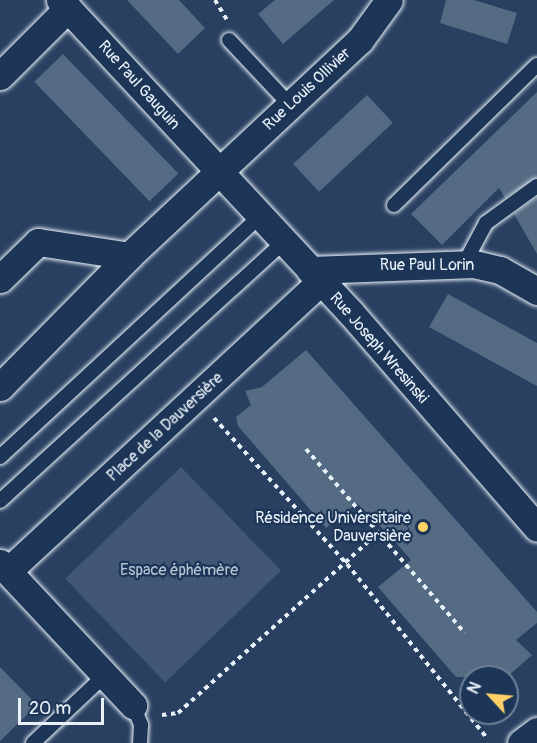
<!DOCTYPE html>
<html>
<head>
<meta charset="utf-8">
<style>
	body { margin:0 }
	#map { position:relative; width:537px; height:743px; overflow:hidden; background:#294061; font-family:Pangolin,sans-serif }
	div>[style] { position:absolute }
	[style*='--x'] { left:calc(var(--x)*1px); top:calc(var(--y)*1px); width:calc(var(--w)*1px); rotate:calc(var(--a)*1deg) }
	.green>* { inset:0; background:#415774; transform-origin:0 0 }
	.building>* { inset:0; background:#556a83; transform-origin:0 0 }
	.path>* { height:4px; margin-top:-2px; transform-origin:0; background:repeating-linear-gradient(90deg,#e8f1f8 0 4.5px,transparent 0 9px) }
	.roads { filter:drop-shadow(0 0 2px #e8f1f8) drop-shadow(0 0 2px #e8f1f8) }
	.lane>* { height:14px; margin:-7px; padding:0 7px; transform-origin:7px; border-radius:7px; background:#1d3557 }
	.street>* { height:27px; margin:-13.5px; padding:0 13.5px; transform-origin:13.5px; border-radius:13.5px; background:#1d3557 }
	.dots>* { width:16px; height:16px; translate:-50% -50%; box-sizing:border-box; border:3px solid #1d3557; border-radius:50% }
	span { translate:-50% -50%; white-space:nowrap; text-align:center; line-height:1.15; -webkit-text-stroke:4.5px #1d3557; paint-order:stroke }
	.street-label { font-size:16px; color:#e8f1f8 }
	.poi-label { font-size:16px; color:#e8f1f8 }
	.right { translate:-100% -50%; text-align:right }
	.park-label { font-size:16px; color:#b6c3d0 }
	.north { position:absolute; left:459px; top:665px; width:60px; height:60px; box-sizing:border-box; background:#1d3557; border:2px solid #6e8097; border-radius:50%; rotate:296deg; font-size:16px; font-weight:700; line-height:24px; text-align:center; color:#e8f1f8 }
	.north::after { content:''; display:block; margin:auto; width:21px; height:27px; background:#ffd166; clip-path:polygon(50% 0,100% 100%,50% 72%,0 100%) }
	.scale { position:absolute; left:18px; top:698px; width:86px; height:27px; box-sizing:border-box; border:3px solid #e8f1f8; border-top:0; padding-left:8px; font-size:18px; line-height:21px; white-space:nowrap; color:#e8f1f8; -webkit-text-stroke:4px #1d3557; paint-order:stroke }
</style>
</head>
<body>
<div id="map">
	<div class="green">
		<div style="left:181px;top:467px;width:144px;height:161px;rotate:46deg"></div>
	</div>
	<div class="building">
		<div style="clip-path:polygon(127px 0,179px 0,205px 28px,178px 54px)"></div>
		<div style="clip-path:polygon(275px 0,334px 0,283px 44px,258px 14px)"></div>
		<div style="clip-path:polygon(446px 0,474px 0,517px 13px,507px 44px,440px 23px)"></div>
		<div style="left:63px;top:54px;width:166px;height:40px;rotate:46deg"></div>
		<div style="clip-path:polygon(537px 92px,537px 177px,505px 198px,499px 188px,442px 245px,411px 214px)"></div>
		<div style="left:367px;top:95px;width:38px;height:101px;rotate:47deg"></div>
		<div style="clip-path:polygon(537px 197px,537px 254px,514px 214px)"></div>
		<div style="clip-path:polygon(448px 294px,537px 343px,537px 386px,429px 327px)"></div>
		<div style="clip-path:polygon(306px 350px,537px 612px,537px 623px,516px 640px,532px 655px,507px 677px,456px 677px,378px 587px,411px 560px,389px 535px,357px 503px,326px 528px,238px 426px,236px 417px,251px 405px,245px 391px,262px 387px)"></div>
		<div style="clip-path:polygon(0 667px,37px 705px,0 741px)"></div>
	</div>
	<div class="path">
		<div style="--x:215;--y:0;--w:23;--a:59"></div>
		<div style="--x:214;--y:418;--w:197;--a:47.7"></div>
		<div style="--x:347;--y:564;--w:223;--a:51.2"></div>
		<div style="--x:306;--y:449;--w:243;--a:49.2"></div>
		<div style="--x:162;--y:715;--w:16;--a:-7"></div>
		<div style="--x:178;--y:713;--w:269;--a:-42"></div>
	</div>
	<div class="roads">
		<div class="lane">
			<div style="--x:229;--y:40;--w:89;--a:46.8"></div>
			<div style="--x:394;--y:205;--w:200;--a:-44.4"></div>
			<div style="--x:464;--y:264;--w:47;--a:-61.8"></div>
			<div style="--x:486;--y:223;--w:63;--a:-36"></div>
			<div style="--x:0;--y:457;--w:353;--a:-42.8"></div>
			<div style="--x:0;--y:501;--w:384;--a:-42.4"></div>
			<div style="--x:133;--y:705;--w:22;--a:68"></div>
			<div style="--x:141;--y:725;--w:18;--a:93"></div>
			<div style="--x:33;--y:743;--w:100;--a:-43.4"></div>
		</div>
		<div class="street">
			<div style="--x:60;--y:0;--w:427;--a:47.1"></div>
			<div style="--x:351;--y:313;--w:284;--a:49.1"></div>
			<div style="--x:0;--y:76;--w:96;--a:-45"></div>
			<div style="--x:310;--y:270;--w:164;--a:-2.1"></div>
			<div style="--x:474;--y:264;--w:27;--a:13"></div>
			<div style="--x:500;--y:270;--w:43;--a:29.6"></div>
			<div style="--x:0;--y:279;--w:53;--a:-44.2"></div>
			<div style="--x:38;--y:242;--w:92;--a:8.7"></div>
			<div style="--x:0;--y:387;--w:184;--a:-45.4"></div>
			<div style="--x:129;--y:256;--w:316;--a:-43.1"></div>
			<div style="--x:360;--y:40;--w:49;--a:-54.1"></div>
			<div style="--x:0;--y:563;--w:195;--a:46.9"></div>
			<div style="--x:8;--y:571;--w:427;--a:-42.8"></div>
			<div style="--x:521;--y:743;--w:20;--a:-37"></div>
		</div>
	</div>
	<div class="dots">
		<div style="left:423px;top:527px;background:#ffd166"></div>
	</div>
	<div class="street-label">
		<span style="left:139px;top:85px;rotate:48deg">Rue Paul Gauguin</span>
		<span style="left:307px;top:89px;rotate:-43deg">Rue Louis Ollivier</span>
		<span style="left:427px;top:265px">Rue Paul Lorin</span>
		<span style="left:379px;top:348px;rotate:49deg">Rue Joseph Wresinski</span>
		<span style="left:165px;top:427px;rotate:-43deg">Place de la Dauversière</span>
	</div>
	<div class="poi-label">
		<span class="right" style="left:411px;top:527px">Résidence Universitaire<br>Dauversière</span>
	</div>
	<div class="park-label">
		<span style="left:179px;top:570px">Espace éphémère</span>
	</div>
	<div class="north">N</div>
	<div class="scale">20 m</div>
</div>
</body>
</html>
